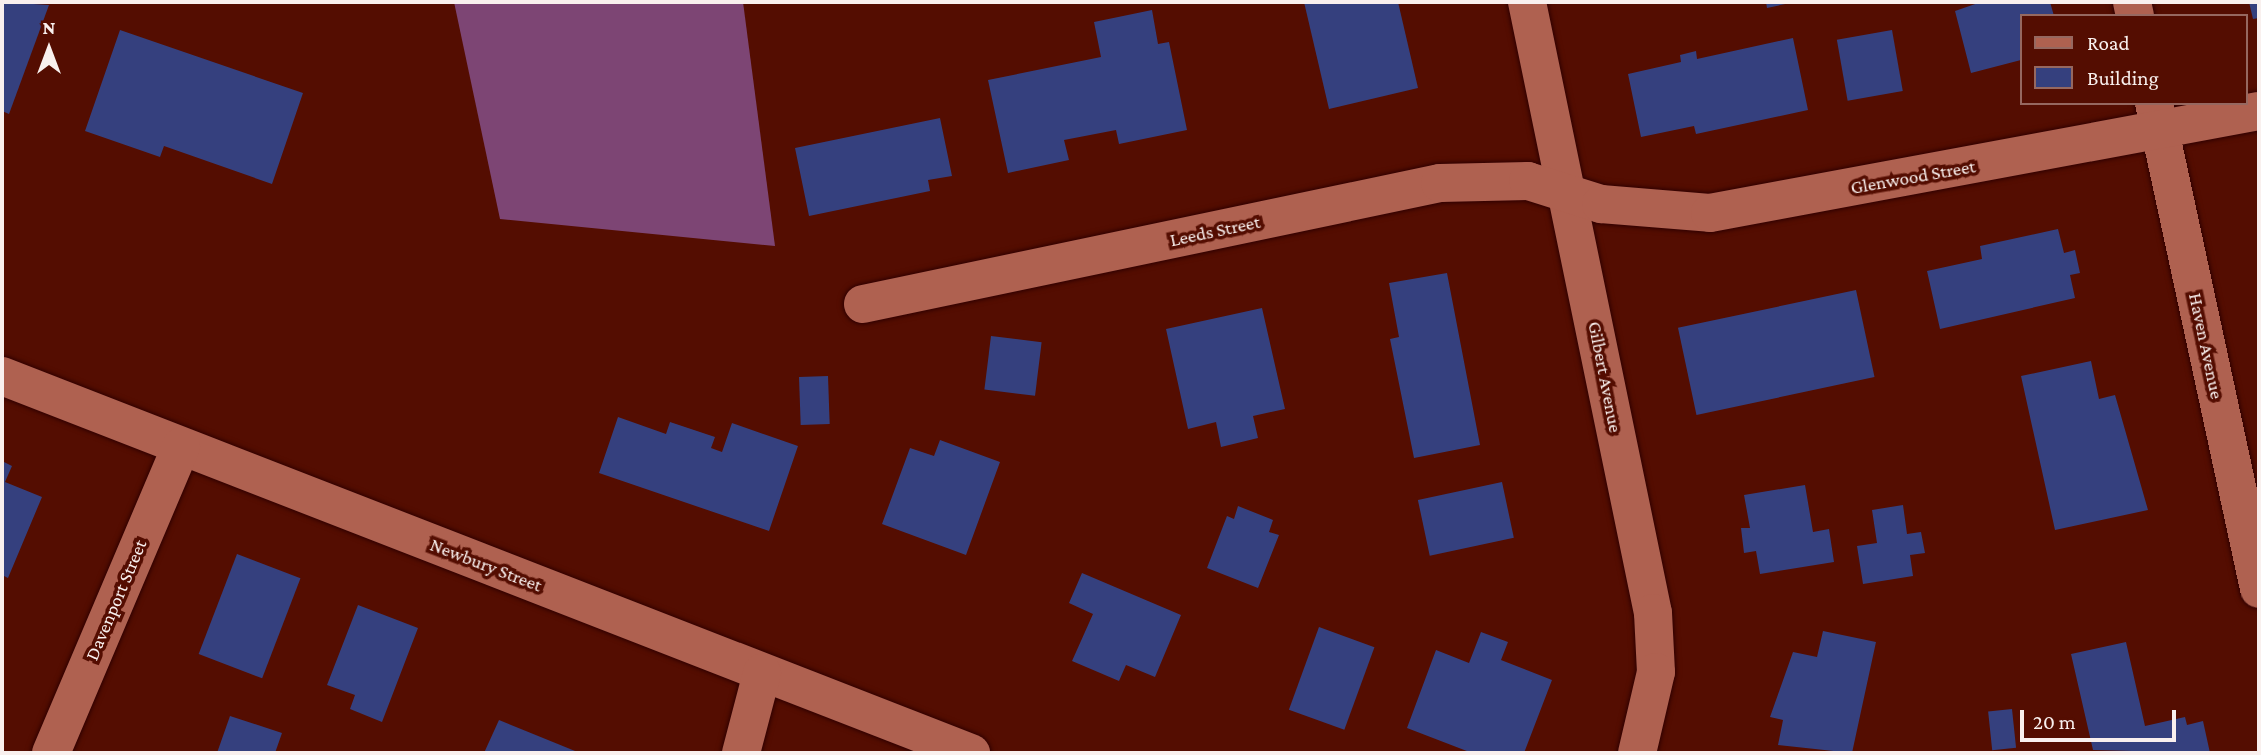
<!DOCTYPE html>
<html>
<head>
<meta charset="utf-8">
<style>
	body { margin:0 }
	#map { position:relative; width:2261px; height:755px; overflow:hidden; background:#540d01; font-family:"Crimson Pro",serif }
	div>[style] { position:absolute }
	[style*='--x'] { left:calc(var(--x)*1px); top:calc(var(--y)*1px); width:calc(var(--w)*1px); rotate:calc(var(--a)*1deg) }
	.forest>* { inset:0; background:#7d4574 }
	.building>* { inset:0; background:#35407e; transform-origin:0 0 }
	.roads { filter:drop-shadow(0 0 2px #300000) drop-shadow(0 0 2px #300000) }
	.minor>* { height:38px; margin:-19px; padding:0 19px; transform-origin:19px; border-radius:19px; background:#af6150 }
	span { translate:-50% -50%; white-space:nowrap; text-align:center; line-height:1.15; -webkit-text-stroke:7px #540d01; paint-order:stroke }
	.street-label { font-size:19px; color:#f9f0ee }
	.frame { position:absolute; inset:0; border:4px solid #f9f0ee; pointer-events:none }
	.legend { position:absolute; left:2020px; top:14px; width:228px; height:91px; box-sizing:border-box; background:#540d01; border:2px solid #966860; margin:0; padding:9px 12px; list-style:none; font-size:21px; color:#f9f0ee }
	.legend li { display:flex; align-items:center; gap:14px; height:35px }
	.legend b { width:35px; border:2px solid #966860 }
	.north { position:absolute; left:14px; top:14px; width:70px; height:70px; -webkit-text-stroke:5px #540d01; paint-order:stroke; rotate:0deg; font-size:19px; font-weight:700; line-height:28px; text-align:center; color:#f9f0ee }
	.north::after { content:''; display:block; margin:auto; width:24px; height:32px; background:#f9f0ee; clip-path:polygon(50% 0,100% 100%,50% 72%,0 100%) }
	.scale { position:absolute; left:2020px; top:710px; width:156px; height:32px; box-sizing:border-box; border:4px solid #f9f0ee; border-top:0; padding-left:9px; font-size:21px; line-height:24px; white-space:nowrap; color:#f9f0ee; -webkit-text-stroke:5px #540d01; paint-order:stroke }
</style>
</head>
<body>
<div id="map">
	<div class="forest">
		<div style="clip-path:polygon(454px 2px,743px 2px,775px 246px,500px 219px)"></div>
	</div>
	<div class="building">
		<div style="clip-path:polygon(2px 2px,49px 5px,9px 114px,2px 111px)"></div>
		<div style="clip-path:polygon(1304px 2px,1398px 2px,1418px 88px,1329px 109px)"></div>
		<div style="clip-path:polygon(1766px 2px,1790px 2px,1790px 3px,1767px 8px)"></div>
		<div style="clip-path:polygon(1981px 2px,2050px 2px,2054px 16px,2021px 16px,2021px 60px,1971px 73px,1955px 11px)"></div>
		<div style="clip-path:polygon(2249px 2px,2259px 2px,2259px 18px,2253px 19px)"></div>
		<div style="clip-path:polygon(1152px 10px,1158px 44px,1169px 42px,1187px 130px,1119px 144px,1116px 130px,1064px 140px,1069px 160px,1008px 173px,988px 80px,1101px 57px,1094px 22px)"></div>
		<div style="clip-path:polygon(120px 30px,303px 93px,272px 184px,164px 146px,160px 157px,85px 131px)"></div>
		<div style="left:1892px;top:30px;width:62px;height:56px;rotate:80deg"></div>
		<div style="clip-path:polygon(1793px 38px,1808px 110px,1696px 134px,1694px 126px,1641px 137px,1628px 74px,1681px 62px,1680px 55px,1696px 51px,1697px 59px)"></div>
		<div style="clip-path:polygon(940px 118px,952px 176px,928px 180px,930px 191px,809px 216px,795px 148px)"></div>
		<div style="clip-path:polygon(2058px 229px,2064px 253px,2075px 250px,2080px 273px,2070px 275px,2075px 298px,1940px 329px,1927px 271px,1982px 259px,1980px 246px)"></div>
		<div style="clip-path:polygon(1447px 273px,1480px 445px,1414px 458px,1390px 339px,1399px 337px,1389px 283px)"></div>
		<div style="left:1856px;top:290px;width:89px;height:182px;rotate:78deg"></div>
		<div style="clip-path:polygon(1262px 308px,1285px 409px,1253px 416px,1258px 438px,1221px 447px,1216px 422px,1188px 429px,1166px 329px)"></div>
		<div style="left:991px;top:336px;width:51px;height:54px;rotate:7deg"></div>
		<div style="clip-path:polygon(2091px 361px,2099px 399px,2115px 395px,2148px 510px,2055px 530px,2021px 376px)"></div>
		<div style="left:828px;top:376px;width:48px;height:29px;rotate:88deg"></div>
		<div style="clip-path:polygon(618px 417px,666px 434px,670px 422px,715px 437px,711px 448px,722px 452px,732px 423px,798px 446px,769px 531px,599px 473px)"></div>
		<div style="clip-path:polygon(940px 440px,1000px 462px,966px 555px,882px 524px,910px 448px,934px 456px)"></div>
		<div style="clip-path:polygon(2px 461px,12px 466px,5px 482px,42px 497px,8px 578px,2px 575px)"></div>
		<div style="left:1502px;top:482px;width:57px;height:86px;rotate:78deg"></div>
		<div style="clip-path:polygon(1805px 485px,1813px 532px,1829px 529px,1834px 562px,1760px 574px,1756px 551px,1744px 553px,1741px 528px,1750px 528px,1744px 495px)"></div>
		<div style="clip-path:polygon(1903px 505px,1907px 534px,1921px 532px,1925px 553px,1910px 555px,1913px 576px,1863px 584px,1857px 546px,1877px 543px,1872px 510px)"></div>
		<div style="clip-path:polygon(1238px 506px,1273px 520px,1269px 532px,1279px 535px,1258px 588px,1207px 568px,1227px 516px,1234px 519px)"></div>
		<div style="left:237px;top:554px;width:68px;height:107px;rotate:21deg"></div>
		<div style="clip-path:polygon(1082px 573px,1181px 615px,1155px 677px,1126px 665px,1119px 681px,1072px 661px,1093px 614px,1069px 603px)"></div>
		<div style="clip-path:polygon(358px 605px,418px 628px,382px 722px,350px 709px,355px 695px,327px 685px)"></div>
		<div style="left:1319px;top:627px;width:59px;height:88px;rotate:20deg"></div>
		<div style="clip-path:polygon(1823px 631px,1876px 642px,1852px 753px,1778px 745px,1783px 720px,1770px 717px,1793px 652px,1817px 657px)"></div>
		<div style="clip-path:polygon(1481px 632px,1508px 642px,1501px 660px,1552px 680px,1524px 753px,1472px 753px,1407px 728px,1436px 650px,1469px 663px)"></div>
		<div style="clip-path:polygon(2126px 642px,2145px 726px,2185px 717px,2187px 725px,2203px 721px,2210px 753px,2093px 750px,2071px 654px)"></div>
		<div style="left:2012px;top:709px;width:39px;height:24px;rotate:84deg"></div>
		<div style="clip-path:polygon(230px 716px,282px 733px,275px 753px,217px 753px)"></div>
		<div style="clip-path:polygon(499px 720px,580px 753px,484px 753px)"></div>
	</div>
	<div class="roads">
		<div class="minor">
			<div style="--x:1527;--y:2;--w:624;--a:78.35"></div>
			<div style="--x:1653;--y:613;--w:59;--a:87.1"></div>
			<div style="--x:1656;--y:672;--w:83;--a:103.2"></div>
			<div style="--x:2132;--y:2;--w:14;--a:78"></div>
			<div style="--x:2154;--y:103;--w:497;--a:77.8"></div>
			<div style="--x:863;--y:304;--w:590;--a:-11.84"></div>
			<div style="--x:1440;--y:183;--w:88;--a:-1.3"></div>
			<div style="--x:1528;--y:181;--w:77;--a:17.5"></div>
			<div style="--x:1601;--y:204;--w:109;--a:4.7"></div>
			<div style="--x:1710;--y:213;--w:558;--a:-10.53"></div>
			<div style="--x:2;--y:376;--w:1040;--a:21.26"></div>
			<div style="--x:51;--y:753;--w:333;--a:-67"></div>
			<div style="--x:741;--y:753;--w:83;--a:-75.3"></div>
		</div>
	</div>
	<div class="street-label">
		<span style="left:1913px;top:177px;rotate:-10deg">Glenwood Street</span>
		<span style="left:1215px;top:231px;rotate:-12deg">Leeds Street</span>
		<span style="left:2206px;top:346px;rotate:78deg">Haven Avenue</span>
		<span style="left:1605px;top:377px;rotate:79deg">Gilbert Avenue</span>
		<span style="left:486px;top:565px;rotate:21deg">Newbury Street</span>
		<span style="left:116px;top:600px;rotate:-67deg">Davenport Street</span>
	</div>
	<div class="frame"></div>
	<ul class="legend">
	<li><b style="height:9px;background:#af6150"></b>Road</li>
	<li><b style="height:19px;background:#35407e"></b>Building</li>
	</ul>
	<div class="north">N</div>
	<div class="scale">20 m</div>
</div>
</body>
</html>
